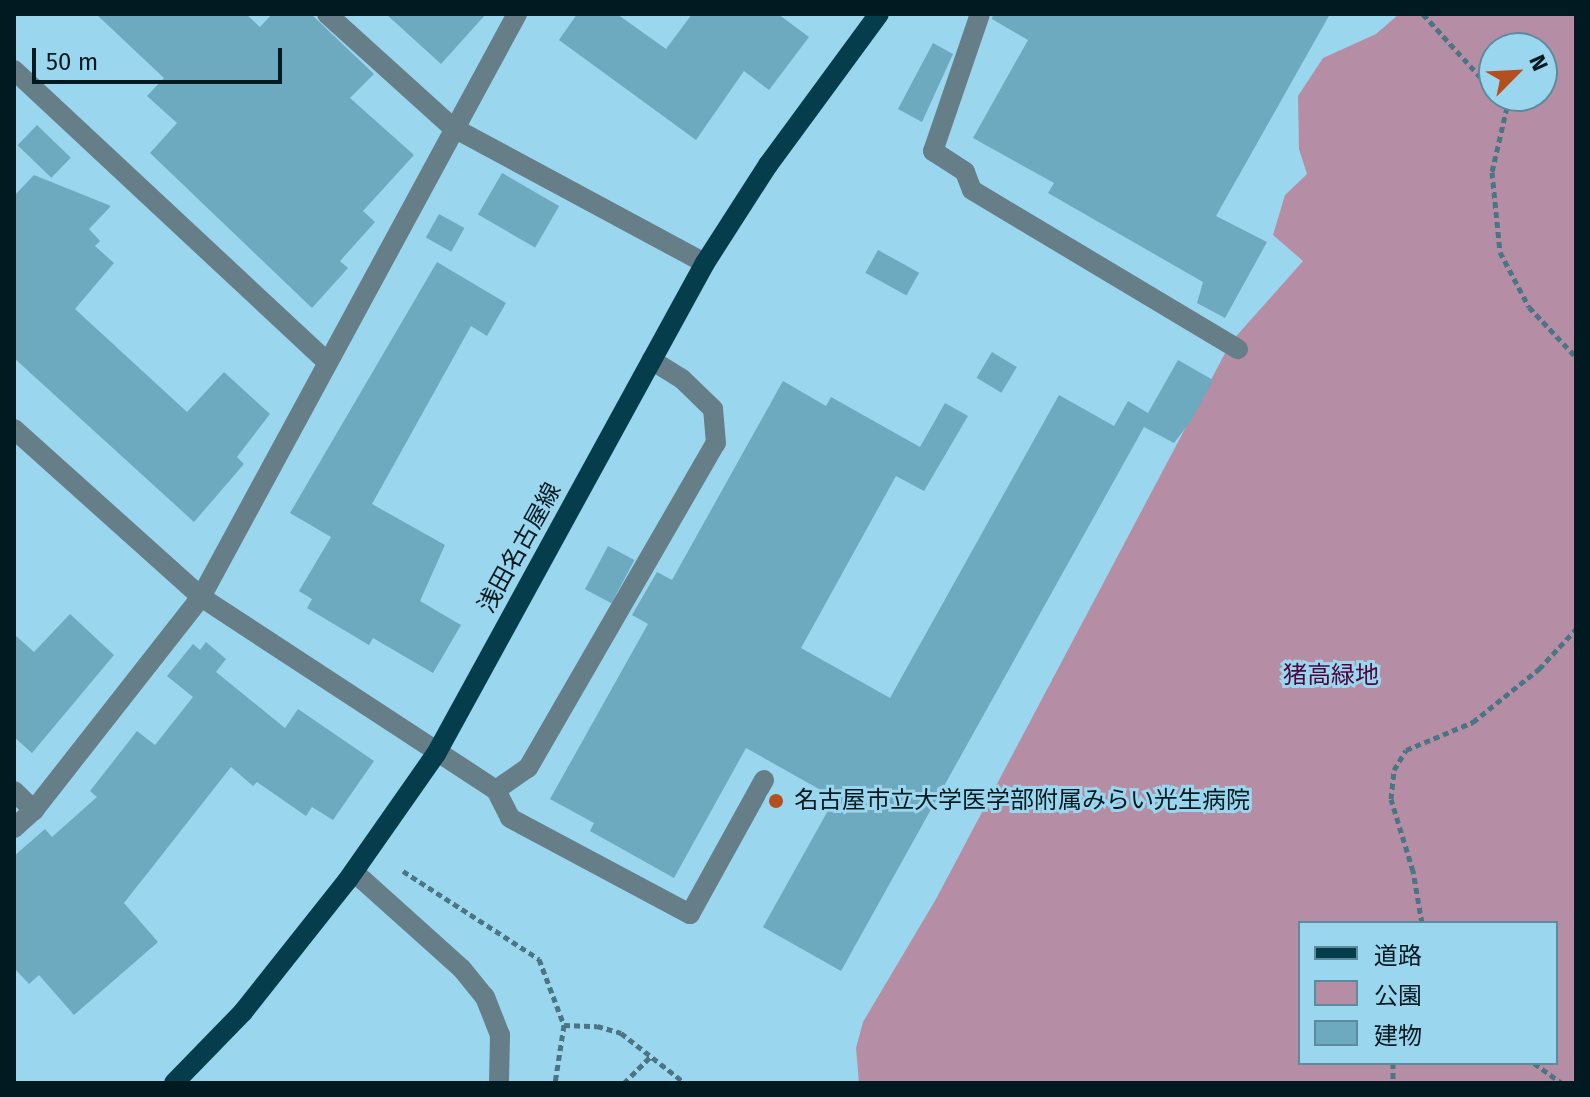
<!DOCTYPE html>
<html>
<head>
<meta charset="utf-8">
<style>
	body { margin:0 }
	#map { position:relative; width:1590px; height:1097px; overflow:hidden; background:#9ad7ee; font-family:"Fira Sans","Noto Sans JP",sans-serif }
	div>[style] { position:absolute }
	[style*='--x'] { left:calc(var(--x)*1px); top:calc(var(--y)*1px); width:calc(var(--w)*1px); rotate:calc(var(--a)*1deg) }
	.green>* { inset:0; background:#b58ea5 }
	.building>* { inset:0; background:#6da9bf; transform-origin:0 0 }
	.path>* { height:5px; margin-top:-2.5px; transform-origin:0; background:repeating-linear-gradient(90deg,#4b7584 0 6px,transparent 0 10px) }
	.minor>* { height:20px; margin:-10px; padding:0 10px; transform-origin:10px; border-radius:10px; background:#657e87 }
	.major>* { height:20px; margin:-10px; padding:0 10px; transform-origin:10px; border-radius:10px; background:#053d4d }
	.dots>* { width:22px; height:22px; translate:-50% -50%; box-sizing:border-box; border:4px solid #9ad7ee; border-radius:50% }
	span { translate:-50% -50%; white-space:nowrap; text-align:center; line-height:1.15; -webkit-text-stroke:6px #9ad7ee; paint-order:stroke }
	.street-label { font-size:24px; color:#011921 }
	.park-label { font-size:24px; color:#50023c }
	.poi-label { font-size:24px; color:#011921 }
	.left { translate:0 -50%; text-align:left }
	.frame { position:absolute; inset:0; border:16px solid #011921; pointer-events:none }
	.legend { position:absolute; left:1298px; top:921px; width:260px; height:144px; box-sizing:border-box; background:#9ad7ee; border:2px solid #5d8b9c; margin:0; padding:10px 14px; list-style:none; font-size:24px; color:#011921 }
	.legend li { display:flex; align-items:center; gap:16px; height:40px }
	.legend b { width:40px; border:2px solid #5d8b9c }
	.north { position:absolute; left:1478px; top:32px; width:80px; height:80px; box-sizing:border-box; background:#9ad7ee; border:2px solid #5d8b9c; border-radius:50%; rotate:66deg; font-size:22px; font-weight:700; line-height:32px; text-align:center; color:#011921 }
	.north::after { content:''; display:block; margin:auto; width:28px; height:36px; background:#b54f20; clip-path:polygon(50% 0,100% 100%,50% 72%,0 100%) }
	.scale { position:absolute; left:32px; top:48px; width:250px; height:36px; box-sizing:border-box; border:4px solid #011921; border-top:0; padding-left:10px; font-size:24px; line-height:28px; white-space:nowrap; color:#011921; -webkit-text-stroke:6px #9ad7ee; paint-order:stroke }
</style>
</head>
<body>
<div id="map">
	<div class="green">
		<div style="clip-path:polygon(evenodd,1399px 14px,1576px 14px,1576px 1083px,859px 1083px,856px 1048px,863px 1022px,936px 899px,1231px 342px,1303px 261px,1273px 235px,1285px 195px,1307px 174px,1299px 149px,1298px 96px,1323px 58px,1376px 34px,1399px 14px,1494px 48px,1542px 48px,1542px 96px,1494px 96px,1494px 48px,1399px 14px,1300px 923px,1556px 923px,1556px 1063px,1300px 1063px,1300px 923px)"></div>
	</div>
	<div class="building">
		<div style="clip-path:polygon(96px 14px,246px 14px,260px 27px,272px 14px,311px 14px,374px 74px,350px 98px,414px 155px,363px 211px,375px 222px,340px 261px,348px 268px,312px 308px,150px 153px,177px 123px,147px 96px,164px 78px)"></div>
		<div style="clip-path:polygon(386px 14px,486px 14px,441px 64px)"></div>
		<div style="clip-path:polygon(577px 14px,617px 14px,666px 49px,692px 14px,778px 14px,809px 37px,769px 90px,744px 71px,696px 140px,559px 40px)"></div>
		<div style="clip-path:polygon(993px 14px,1330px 14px,1216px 216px,1267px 242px,1225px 318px,1197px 303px,1203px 282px,1048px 193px,1054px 183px,973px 138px,1028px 40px,992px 19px)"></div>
		<div style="clip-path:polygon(933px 43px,953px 54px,922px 122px,898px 109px)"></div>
		<div style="left:37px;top:125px;width:47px;height:28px;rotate:44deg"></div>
		<div style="left:502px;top:173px;width:66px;height:48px;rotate:30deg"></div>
		<div style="clip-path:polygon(34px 175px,111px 206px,89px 229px,100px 241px,95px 246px,114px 263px,75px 309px,187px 412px,224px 372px,270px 414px,237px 457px,244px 464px,194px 522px,14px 358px,14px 196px)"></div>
		<div style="left:439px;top:214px;width:29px;height:27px;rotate:29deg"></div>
		<div style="left:878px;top:250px;width:47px;height:26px;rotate:29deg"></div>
		<div style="clip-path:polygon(437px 262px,506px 303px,487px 336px,471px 326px,372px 504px,445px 545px,420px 601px,461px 625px,433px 673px,373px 638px,369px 645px,307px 608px,312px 599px,299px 591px,331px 537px,290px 513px)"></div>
		<div style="left:992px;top:352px;width:29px;height:30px;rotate:31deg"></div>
		<div style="clip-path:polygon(1178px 360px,1213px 380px,1191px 421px,1174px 443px,1144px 427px,841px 971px,763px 927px,835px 798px,746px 748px,674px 878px,590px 831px,594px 823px,550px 799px,648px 624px,632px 615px,657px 572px,672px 580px,783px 381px,826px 406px,831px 397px,920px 447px,945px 403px,968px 416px,924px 491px,896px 476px,801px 648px,890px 698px,1059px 395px,1114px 426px,1128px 401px,1148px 413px)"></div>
		<div style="left:608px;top:546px;width:30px;height:49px;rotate:28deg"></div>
		<div style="clip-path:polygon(70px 614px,114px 655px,32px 753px,14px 737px,14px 634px,34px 652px)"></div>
		<div style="clip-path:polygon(206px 642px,226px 659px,216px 672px,285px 728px,298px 709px,374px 761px,333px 820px,312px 807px,306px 816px,257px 782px,253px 786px,231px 767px,124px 903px,158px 942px,74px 1015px,39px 975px,29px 984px,14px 968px,14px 856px,45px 829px,52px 837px,97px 797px,90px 791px,137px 731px,155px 745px,193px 697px,167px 676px,193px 644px,200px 650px)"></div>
	</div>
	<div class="path">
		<div style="--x:1423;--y:14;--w:105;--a:47.7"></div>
		<div style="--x:1497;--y:96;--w:15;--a:48"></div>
		<div style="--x:1507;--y:107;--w:67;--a:103"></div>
		<div style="--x:1492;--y:172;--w:80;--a:84.3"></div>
		<div style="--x:1500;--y:252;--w:62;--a:62.2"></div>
		<div style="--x:1529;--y:307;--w:69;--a:46.8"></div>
		<div style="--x:403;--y:871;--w:162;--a:32.9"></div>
		<div style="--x:539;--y:959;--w:71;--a:69.3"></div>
		<div style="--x:564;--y:1025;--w:59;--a:98.8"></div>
		<div style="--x:1422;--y:923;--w:53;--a:-99.8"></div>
		<div style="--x:1413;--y:871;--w:75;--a:-107"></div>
		<div style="--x:1391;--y:799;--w:29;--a:-84"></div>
		<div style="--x:1394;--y:770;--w:23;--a:-59"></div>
		<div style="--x:1406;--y:750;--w:73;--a:-22.7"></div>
		<div style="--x:1473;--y:722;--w:85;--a:-38.8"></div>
		<div style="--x:1539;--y:669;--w:54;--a:-47.2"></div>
		<div style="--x:564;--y:1025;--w:33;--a:2"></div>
		<div style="--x:597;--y:1026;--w:25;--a:16"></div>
		<div style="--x:621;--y:1033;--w:81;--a:38"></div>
		<div style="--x:1393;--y:1063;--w:20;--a:90"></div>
		<div style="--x:1534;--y:1063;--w:34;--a:36"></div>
		<div style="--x:624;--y:1083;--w:38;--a:-45"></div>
	</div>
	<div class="minor">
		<div style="--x:327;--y:14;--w:169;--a:42.1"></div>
		<div style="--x:452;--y:127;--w:287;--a:28.3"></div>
		<div style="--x:980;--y:14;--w:145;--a:108.9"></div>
		<div style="--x:933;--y:151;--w:38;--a:33"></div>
		<div style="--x:965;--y:172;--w:19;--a:69"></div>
		<div style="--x:972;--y:190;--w:310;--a:30.9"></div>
		<div style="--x:14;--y:70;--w:428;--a:43"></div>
		<div style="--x:14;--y:429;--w:251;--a:41.9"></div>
		<div style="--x:201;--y:597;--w:353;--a:33.2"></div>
		<div style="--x:496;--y:790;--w:39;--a:-35"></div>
		<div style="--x:528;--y:768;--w:375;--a:-60"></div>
		<div style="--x:716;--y:443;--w:34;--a:-95"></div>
		<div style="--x:713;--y:409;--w:43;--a:-135.9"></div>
		<div style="--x:682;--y:379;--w:36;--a:-148"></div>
		<div style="--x:496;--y:790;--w:31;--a:63"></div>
		<div style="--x:510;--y:818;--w:204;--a:28.1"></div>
		<div style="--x:690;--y:914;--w:153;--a:-61.1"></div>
		<div style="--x:14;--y:791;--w:28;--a:44"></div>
		<div style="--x:14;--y:828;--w:27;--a:-42"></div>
		<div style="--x:34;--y:810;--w:271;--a:-51.9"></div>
		<div style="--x:201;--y:597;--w:663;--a:-61.54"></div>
		<div style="--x:354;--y:872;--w:145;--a:41.9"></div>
		<div style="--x:462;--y:969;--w:36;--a:51"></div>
		<div style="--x:485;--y:997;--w:41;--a:68.5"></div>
		<div style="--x:500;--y:1035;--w:48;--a:91.2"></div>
	</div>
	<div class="major">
		<div style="--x:174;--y:1083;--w:99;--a:-45.8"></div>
		<div style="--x:243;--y:1012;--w:167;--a:-51.6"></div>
		<div style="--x:347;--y:881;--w:155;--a:-55"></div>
		<div style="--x:436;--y:754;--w:560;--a:-61.28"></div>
		<div style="--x:705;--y:263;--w:117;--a:-57.3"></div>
		<div style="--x:768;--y:165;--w:187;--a:-53.7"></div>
	</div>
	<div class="dots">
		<div style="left:776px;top:801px;background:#b54f20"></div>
	</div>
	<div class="street-label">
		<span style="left:520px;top:548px;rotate:-61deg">浅田名古屋線</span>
	</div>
	<div class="park-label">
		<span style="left:1331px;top:676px">猪高緑地</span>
	</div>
	<div class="poi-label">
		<span class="left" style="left:794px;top:801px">名古屋市立大学医学部附属みらい光生病院</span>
	</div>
	<div class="frame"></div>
	<ul class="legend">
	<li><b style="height:10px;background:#053d4d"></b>道路</li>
	<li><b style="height:22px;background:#b58ea5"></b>公園</li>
	<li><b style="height:22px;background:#6da9bf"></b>建物</li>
	</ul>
	<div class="north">N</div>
	<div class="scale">50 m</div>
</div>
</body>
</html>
